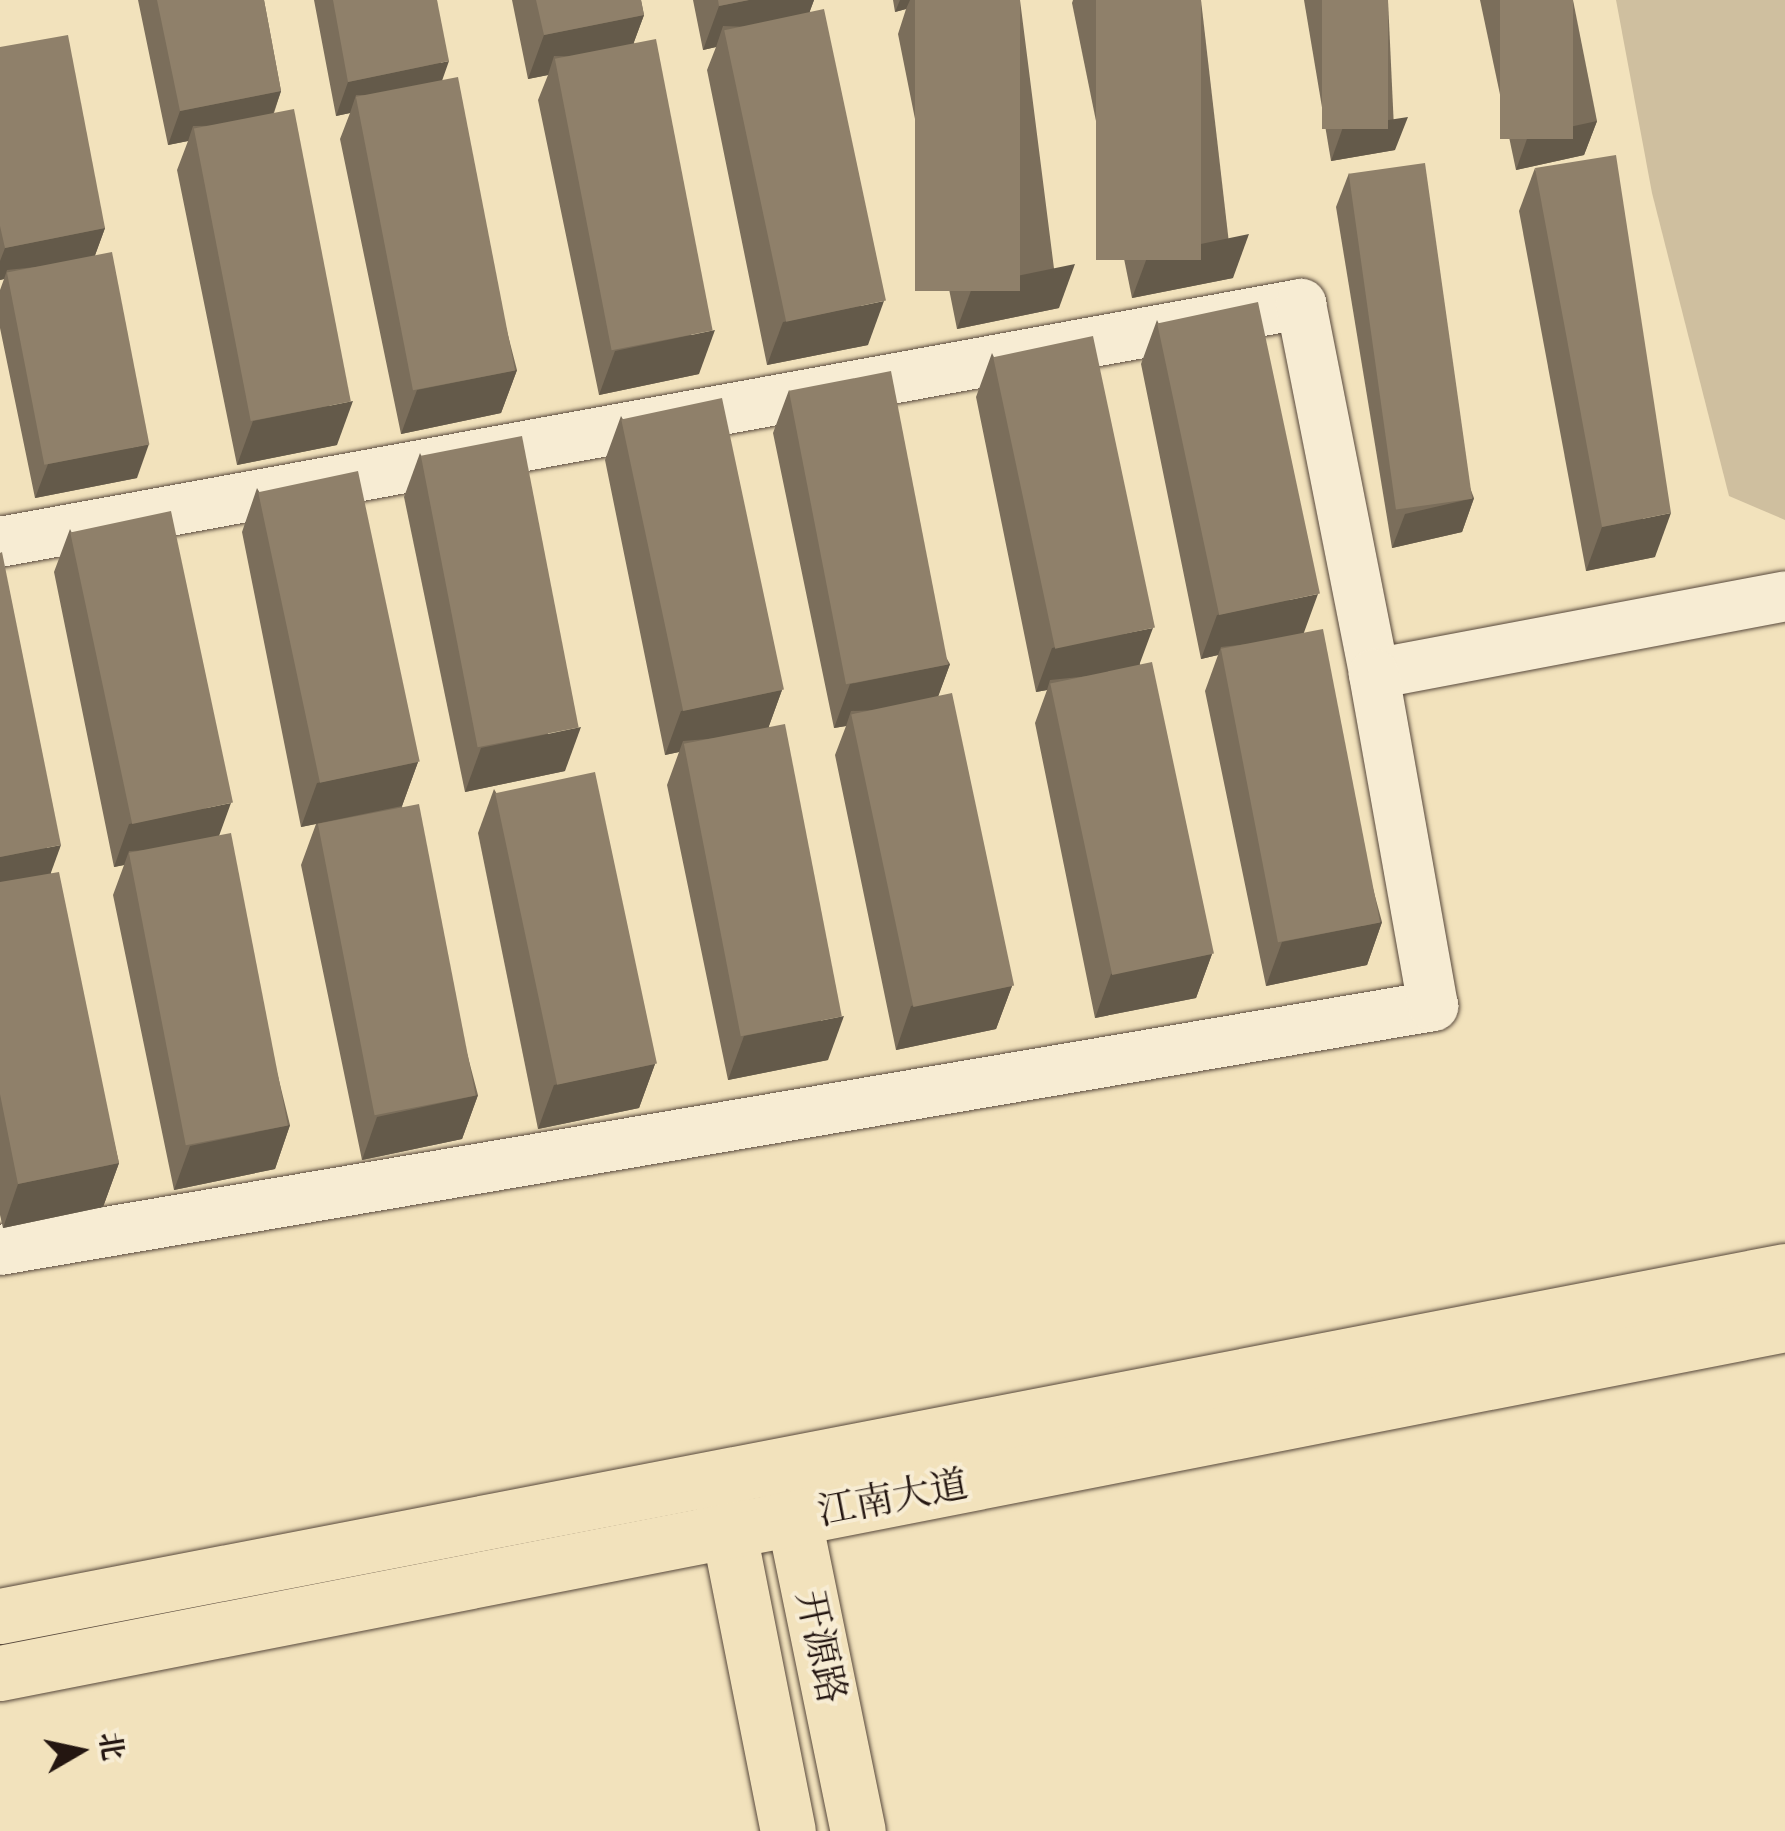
<!DOCTYPE html>
<html>
<head>
<meta charset="utf-8">
<style>
	body { margin:0 }
	#map { position:relative; width:1785px; height:1831px; overflow:hidden; background:#f2e2bc; font-family:"Libre Bodoni","Noto Serif SC",serif }
	div>[style] { position:absolute }
	[style*='--x'] { left:calc(var(--x)*1px); top:calc(var(--y)*1px); width:calc(var(--w)*1px); rotate:calc(var(--a)*1deg) }
	.green>* { inset:0; background:#cfbf9f }
	.roads { filter:drop-shadow(0 0 2px #58493c) drop-shadow(0 0 2px #58493c) }
	.minor>* { height:50px; margin:-25px; padding:0 25px; transform-origin:25px; border-radius:25px; background:#f7ecd3 }
	.major>* { height:55px; margin:-27.5px; padding:0 27.5px; transform-origin:27.5px; border-radius:27.5px; background:#f2e2bc }
	.wall>* { inset:0; background:#7b6e5b }
	.shaded-wall>* { inset:0; background:#645a4a }
	.building>* { inset:0; background:#8f806a; transform-origin:0 0 }
	span { translate:-50% -50%; white-space:nowrap; text-align:center; line-height:1.15; -webkit-text-stroke:8px #f7ecd3; paint-order:stroke }
	.street-label { font-size:38px; color:#241611 }
	.north { position:absolute; left:30px; top:1701px; width:100px; height:100px; -webkit-text-stroke:8px #f7ecd3; paint-order:stroke; rotate:81deg; font-size:28px; font-weight:700; line-height:40px; text-align:center; color:#241611 }
	.north::after { content:''; display:block; margin:auto; width:35px; height:45px; background:#241611; clip-path:polygon(50% 0,100% 100%,50% 72%,0 100%) }
</style>
</head>
<body>
<div id="map">
	<div class="green">
		<div style="clip-path:polygon(1616px 0,1785px 0,1785px 520px,1729px 496px,1652px 193px)"></div>
	</div>
	<div class="roads">
		<div class="minor">
			<div style="--x:0;--y:542;--w:1323;--a:-10.37"></div>
			<div style="--x:1301;--y:304;--w:377;--a:78.8"></div>
			<div style="--x:1374;--y:674;--w:418;--a:-10.7"></div>
			<div style="--x:0;--y:1250;--w:1454;--a:-9.66"></div>
			<div style="--x:1433;--y:1006;--w:337;--a:-100.1"></div>
		</div>
		<div class="major">
			<div style="--x:786;--y:1481;--w:357;--a:78.4"></div>
			<div style="--x:722;--y:1498;--w:339;--a:78.8"></div>
			<div style="--x:0;--y:1616;--w:1818;--a:-10.94"></div>
			<div style="--x:0;--y:1673;--w:1819;--a:-11.06"></div>
		</div>
	</div>
	<div class="wall">
		<div style="clip-path:polygon(138px 0,264px 0,281px 91px,274px 113px,337px 445px,237px 465px,177px 170px,188px 141px,168px 145px)"></div>
		<div style="clip-path:polygon(314px 0,437px 0,442px 80px,517px 370px,501px 413px,401px 434px,340px 139px,350px 113px,336px 116px)"></div>
		<div style="clip-path:polygon(512px 0,641px 0,644px 15px,634px 42px,699px 374px,599px 395px,538px 100px,548px 75px,528px 79px)"></div>
		<div style="clip-path:polygon(693px 0,814px 0,810px 11px,868px 345px,767px 365px,707px 70px,716px 47px,703px 50px)"></div>
		<div style="clip-path:polygon(893px 0,1020px 0,1059px 308px,957px 329px,898px 34px,906px 9px,895px 12px)"></div>
		<div style="clip-path:polygon(1073px 0,1201px 0,1233px 278px,1132px 298px,1072px 3px)"></div>
		<div style="clip-path:polygon(1304px 0,1388px 0,1395px 150px,1331px 161px)"></div>
		<div style="clip-path:polygon(1480px 0,1573px 0,1597px 121px,1584px 155px,1516px 170px)"></div>
		<div style="clip-path:polygon(0 47px,105px 228px,95px 255px,137px 478px,35px 498px,0 328px,0 290px,4px 279px,0 280px)"></div>
		<div style="clip-path:polygon(1535px 168px,1655px 557px,1586px 571px,1519px 211px)"></div>
		<div style="clip-path:polygon(1349px 173px,1474px 498px,1462px 532px,1392px 548px,1336px 207px)"></div>
		<div style="clip-path:polygon(1157px 320px,1304px 633px,1382px 922px,1367px 965px,1266px 986px,1205px 691px,1218px 655px,1201px 659px,1141px 364px)"></div>
		<div style="clip-path:polygon(992px 353px,1140px 664px,1212px 954px,1196px 998px,1095px 1018px,1035px 723px,1047px 690px,1036px 692px,976px 397px)"></div>
		<div style="clip-path:polygon(789px 390px,950px 664px,938px 696px,1012px 986px,996px 1029px,896px 1050px,835px 755px,846px 726px,834px 728px,773px 433px)"></div>
		<div style="clip-path:polygon(621px 416px,782px 690px,769px 726px,828px 1060px,728px 1080px,667px 785px,679px 752px,665px 755px,605px 460px)"></div>
		<div style="clip-path:polygon(420px 453px,565px 771px,465px 792px,404px 497px)"></div>
		<div style="clip-path:polygon(257px 488px,418px 762px,402px 806px,478px 1095px,462px 1139px,362px 1160px,301px 865px,316px 824px,301px 827px,242px 532px)"></div>
		<div style="clip-path:polygon(70px 529px,219px 836px,290px 1125px,275px 1169px,174px 1190px,113px 895px,124px 865px,114px 867px,54px 572px)"></div>
		<div style="clip-path:polygon(0 553px,51px 873px,119px 1163px,103px 1207px,3px 1228px,0 1215px)"></div>
		<div style="clip-path:polygon(494px 789px,655px 1064px,639px 1108px,538px 1129px,478px 833px)"></div>
	</div>
	<div class="shaded-wall">
		<div style="clip-path:polygon(749px 0,814px 0,803px 29px,723px 26px,716px 47px,703px 50px,719px 6px)"></div>
		<div style="clip-path:polygon(900px 0,910px 0,906px 9px,895px 12px)"></div>
		<div style="clip-path:polygon(644px 15px,628px 58px,554px 56px,548px 75px,528px 79px,544px 35px)"></div>
		<div style="clip-path:polygon(449px 61px,437px 95px,356px 95px,350px 113px,336px 116px,348px 82px)"></div>
		<div style="clip-path:polygon(281px 91px,269px 125px,193px 126px,188px 141px,168px 145px,180px 111px)"></div>
		<div style="clip-path:polygon(1408px 117px,1395px 150px,1331px 161px,1343px 127px)"></div>
		<div style="clip-path:polygon(1597px 121px,1584px 155px,1516px 170px,1528px 136px)"></div>
		<div style="clip-path:polygon(105px 228px,93px 261px,7px 270px,4px 279px,0 280px,0 261px,5px 248px)"></div>
		<div style="clip-path:polygon(1249px 234px,1233px 278px,1132px 298px,1148px 255px)"></div>
		<div style="clip-path:polygon(1075px 264px,1059px 308px,957px 329px,973px 285px)"></div>
		<div style="clip-path:polygon(884px 301px,868px 345px,767px 365px,783px 322px)"></div>
		<div style="clip-path:polygon(715px 330px,699px 374px,599px 395px,615px 351px)"></div>
		<div style="clip-path:polygon(517px 370px,501px 413px,401px 434px,417px 390px)"></div>
		<div style="clip-path:polygon(353px 401px,337px 445px,237px 465px,253px 421px)"></div>
		<div style="clip-path:polygon(149px 444px,137px 478px,35px 498px,48px 464px)"></div>
		<div style="clip-path:polygon(1474px 498px,1462px 532px,1392px 548px,1405px 514px)"></div>
		<div style="clip-path:polygon(1671px 513px,1655px 557px,1586px 571px,1602px 527px)"></div>
		<div style="clip-path:polygon(1318px 594px,1302px 638px,1221px 647px,1218px 655px,1201px 659px,1217px 615px)"></div>
		<div style="clip-path:polygon(1153px 628px,1137px 671px,1050px 680px,1047px 690px,1036px 692px,1052px 648px)"></div>
		<div style="clip-path:polygon(950px 664px,934px 708px,851px 711px,846px 726px,834px 728px,850px 684px)"></div>
		<div style="clip-path:polygon(782px 690px,766px 734px,683px 741px,679px 752px,665px 755px,681px 711px)"></div>
		<div style="clip-path:polygon(581px 727px,565px 771px,465px 792px,481px 748px)"></div>
		<div style="clip-path:polygon(418px 762px,402px 806px,301px 827px,317px 783px)"></div>
		<div style="clip-path:polygon(231px 803px,215px 847px,129px 851px,124px 865px,114px 867px,129px 824px)"></div>
		<div style="clip-path:polygon(61px 845px,45px 889px,0 898px,0 857px)"></div>
		<div style="clip-path:polygon(1382px 922px,1367px 965px,1266px 986px,1282px 942px)"></div>
		<div style="clip-path:polygon(1212px 954px,1196px 998px,1095px 1018px,1111px 974px)"></div>
		<div style="clip-path:polygon(1012px 986px,996px 1029px,896px 1050px,911px 1006px)"></div>
		<div style="clip-path:polygon(844px 1016px,828px 1060px,728px 1080px,744px 1036px)"></div>
		<div style="clip-path:polygon(655px 1064px,639px 1108px,538px 1129px,554px 1085px)"></div>
		<div style="clip-path:polygon(478px 1095px,462px 1139px,362px 1160px,377px 1117px)"></div>
		<div style="clip-path:polygon(290px 1125px,275px 1169px,174px 1190px,190px 1146px)"></div>
		<div style="clip-path:polygon(119px 1163px,103px 1207px,3px 1228px,18px 1184px)"></div>
	</div>
	<div class="building">
		<div style="clip-path:polygon(157px 0,264px 0,281px 91px,180px 111px)"></div>
		<div style="clip-path:polygon(333px 0,437px 0,449px 61px,348px 82px)"></div>
		<div style="clip-path:polygon(536px 0,641px 0,644px 15px,544px 35px)"></div>
		<div style="clip-path:polygon(718px 0,749px 0,719px 6px)"></div>
		<div style="left:915px;top:0;width:105px;height:291px"></div>
		<div style="left:1096px;top:0;width:105px;height:260px"></div>
		<div style="left:1322px;top:0;width:66px;height:129px"></div>
		<div style="left:1500px;top:0;width:73px;height:139px"></div>
		<div style="left:824px;top:9px;width:298px;height:102px;rotate:78deg"></div>
		<div style="clip-path:polygon(68px 35px,105px 228px,5px 248px,0 226px,0 47px)"></div>
		<div style="left:656px;top:39px;width:297px;height:103px;rotate:79deg"></div>
		<div style="left:458px;top:77px;width:299px;height:104px;rotate:79deg"></div>
		<div style="left:294px;top:109px;width:298px;height:102px;rotate:79deg"></div>
		<div style="clip-path:polygon(1616px 155px,1671px 513px,1602px 527px,1535px 168px)"></div>
		<div style="left:1425px;top:163px;width:339px;height:77px;rotate:82deg"></div>
		<div style="left:112px;top:252px;width:196px;height:107px;rotate:79deg"></div>
		<div style="left:1258px;top:302px;width:298px;height:103px;rotate:78deg"></div>
		<div style="left:1093px;top:336px;width:298px;height:102px;rotate:78deg"></div>
		<div style="left:891px;top:371px;width:299px;height:104px;rotate:79deg"></div>
		<div style="left:722px;top:398px;width:298px;height:103px;rotate:78deg"></div>
		<div style="left:522px;top:436px;width:297px;height:103px;rotate:79deg"></div>
		<div style="left:358px;top:471px;width:297px;height:102px;rotate:78deg"></div>
		<div style="left:171px;top:511px;width:298px;height:103px;rotate:78deg"></div>
		<div style="clip-path:polygon(2px 552px,61px 845px,0 857px,0 553px)"></div>
		<div style="left:1323px;top:629px;width:299px;height:104px;rotate:79deg"></div>
		<div style="left:1152px;top:662px;width:298px;height:104px;rotate:78deg"></div>
		<div style="left:952px;top:693px;width:299px;height:103px;rotate:78deg"></div>
		<div style="left:785px;top:724px;width:298px;height:103px;rotate:79deg"></div>
		<div style="left:595px;top:772px;width:298px;height:102px;rotate:78deg"></div>
		<div style="left:419px;top:804px;width:297px;height:103px;rotate:79deg"></div>
		<div style="left:231px;top:833px;width:298px;height:104px;rotate:79deg"></div>
		<div style="clip-path:polygon(59px 872px,119px 1163px,18px 1184px,0 1094px,0 882px)"></div>
	</div>
	<div class="street-label">
		<span style="left:893px;top:1499px;rotate:-11deg">江南大道</span>
		<span style="left:820px;top:1647px;rotate:78deg">开源路</span>
	</div>
	<div class="north">北</div>
</div>
</body>
</html>
